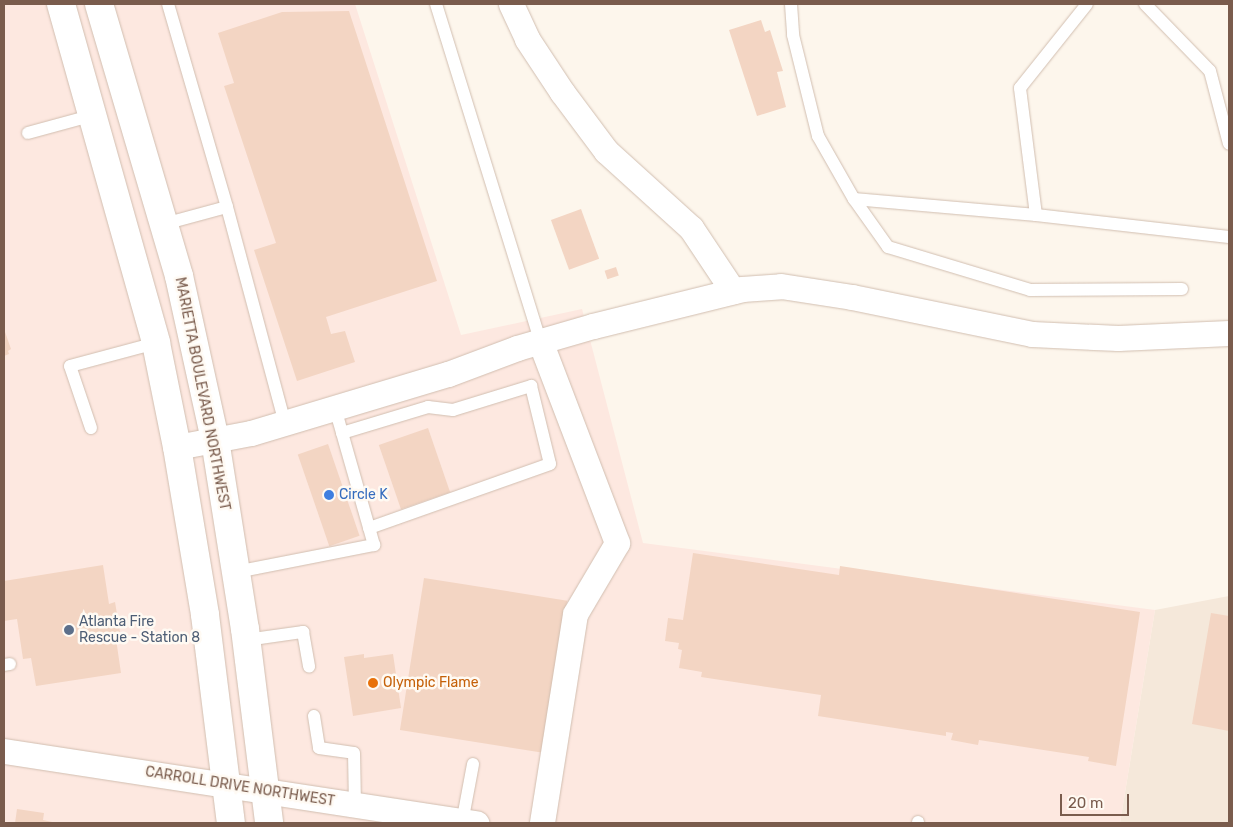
<!DOCTYPE html>
<html>
<head>
<meta charset="utf-8">
<style>
	body { margin:0 }
	#map { position:relative; width:1233px; height:827px; overflow:hidden; background:#fdf6ec; font-family:Rubik,sans-serif }
	div>[style] { position:absolute }
	[style*='--x'] { left:calc(var(--x)*1px); top:calc(var(--y)*1px); width:calc(var(--w)*1px); rotate:calc(var(--a)*1deg) }
	.residential>* { inset:0; background:#f5e8da }
	.commercial>* { inset:0; background:#fde8e0 }
	.building>* { inset:0; background:#f3d5c3; transform-origin:0 0 }
	.roads { filter:drop-shadow(0 0 1px #d1beb0) drop-shadow(0 0 1px #d1beb0) }
	.service>* { height:12px; margin:-6px; padding:0 6px; transform-origin:6px; border-radius:6px; background:#fff }
	.minor>* { height:25px; margin:-12.5px; padding:0 12.5px; transform-origin:12.5px; border-radius:12.5px; background:#fff }
	.secondary>* { height:28px; margin:-14px; padding:0 14px; transform-origin:14px; border-radius:14px; background:#fff }
	.dots>* { width:14px; height:14px; translate:-50% -50%; box-sizing:border-box; border:2px solid #fffaf3; border-radius:50% }
	span { translate:-50% -50%; white-space:nowrap; text-align:center; line-height:1.15; -webkit-text-stroke:5px #fffaf3; paint-order:stroke }
	.street-label { font-size:14px; color:#7a5c4d }
	.shop-label { font-size:14px; color:#366cbe }
	.left { translate:0 -50%; text-align:left }
	.service-label { font-size:14px; color:#4e5e75 }
	.food-label { font-size:14px; color:#c56008 }
	.frame { position:absolute; inset:0; border:5px solid #7a5c4d; pointer-events:none }
	.scale { position:absolute; left:1060px; top:794px; width:69px; height:22px; box-sizing:border-box; border:2px solid #7a5c4d; border-top:0; padding-left:6px; font-size:15px; line-height:18px; white-space:nowrap; color:#7a5c4d; -webkit-text-stroke:4px #fffaf3; paint-order:stroke }
</style>
</head>
<body>
<div id="map">
	<div class="residential">
		<div style="clip-path:polygon(1229px 596px,1229px 823px,1120px 823px,1155px 610px)"></div>
	</div>
	<div class="commercial">
		<div style="clip-path:polygon(4px 4px,355px 4px,461px 335px,582px 309px,643px 543px,1155px 610px,1120px 823px,4px 823px)"></div>
	</div>
	<div class="building">
		<div style="clip-path:polygon(349px 11px,437px 281px,326px 317px,331px 334px,345px 331px,355px 362px,297px 381px,254px 250px,276px 243px,224px 86px,234px 83px,218px 33px,282px 12px)"></div>
		<div style="clip-path:polygon(761px 20px,765px 32px,770px 30px,783px 71px,777px 72px,786px 107px,757px 116px,729px 30px)"></div>
		<div style="left:581px;top:209px;width:53px;height:32px;rotate:70deg"></div>
		<div style="left:616px;top:267px;width:9px;height:12px;rotate:72deg"></div>
		<div style="clip-path:polygon(4px 329px,11px 349px,8px 351px,9px 354px,4px 356px)"></div>
		<div style="left:428px;top:428px;width:68px;height:52px;rotate:71deg"></div>
		<div style="left:328px;top:444px;width:97px;height:32px;rotate:71deg"></div>
		<div style="clip-path:polygon(693px 553px,839px 575px,840px 566px,1140px 612px,1116px 766px,1088px 761px,1089px 757px,979px 740px,978px 745px,951px 740px,953px 733px,946px 732px,946px 736px,818px 716px,821px 695px,701px 677px,702px 672px,679px 668px,682px 650px,678px 649px,679px 643px,665px 641px,668px 618px,683px 620px)"></div>
		<div style="clip-path:polygon(103px 565px,109px 604px,115px 602px,121px 638px,116px 639px,121px 673px,36px 686px,31px 658px,23px 659px,17px 619px,4px 621px,4px 581px)"></div>
		<div style="left:424px;top:578px;width:145px;height:154px;rotate:9deg"></div>
		<div style="clip-path:polygon(1211px 613px,1229px 616px,1229px 731px,1192px 724px)"></div>
		<div style="clip-path:polygon(364px 654px,364px 658px,393px 654px,401px 708px,353px 716px,344px 657px)"></div>
		<div style="clip-path:polygon(17px 809px,44px 813px,43px 820px,57px 823px,15px 823px)"></div>
	</div>
	<div class="roads">
		<div class="service">
			<div style="--x:436;--y:4;--w:353;--a:72.8"></div>
			<div style="--x:791;--y:4;--w:31;--a:86"></div>
			<div style="--x:793;--y:35;--w:104;--a:76.1"></div>
			<div style="--x:818;--y:136;--w:73;--a:60.3"></div>
			<div style="--x:854;--y:199;--w:59;--a:54.7"></div>
			<div style="--x:888;--y:247;--w:148;--a:16.8"></div>
			<div style="--x:1030;--y:290;--w:152;--a:-0.4"></div>
			<div style="--x:1145;--y:4;--w:93;--a:45.9"></div>
			<div style="--x:1210;--y:71;--w:75;--a:75.4"></div>
			<div style="--x:28;--y:133;--w:68;--a:-15.3"></div>
			<div style="--x:854;--y:199;--w:183;--a:5"></div>
			<div style="--x:1036;--y:215;--w:194;--a:6.5"></div>
			<div style="--x:227;--y:207;--w:225;--a:75"></div>
			<div style="--x:1036;--y:215;--w:128;--a:-97.2"></div>
			<div style="--x:1020;--y:88;--w:107;--a:-51.4"></div>
			<div style="--x:164;--y:224;--w:65;--a:-15.1"></div>
			<div style="--x:227;--y:207;--w:211;--a:-106.2"></div>
			<div style="--x:91;--y:428;--w:65;--a:-108.7"></div>
			<div style="--x:70;--y:366;--w:89;--a:-15"></div>
			<div style="--x:342;--y:433;--w:90;--a:-16.8"></div>
			<div style="--x:428;--y:407;--w:25;--a:7"></div>
			<div style="--x:453;--y:410;--w:82;--a:-17.1"></div>
			<div style="--x:531;--y:386;--w:80;--a:76.3"></div>
			<div style="--x:550;--y:464;--w:192;--a:160.5"></div>
			<div style="--x:236;--y:572;--w:141;--a:-11.1"></div>
			<div style="--x:374;--y:545;--w:142;--a:-105.9"></div>
			<div style="--x:246;--y:640;--w:58;--a:-8"></div>
			<div style="--x:303;--y:632;--w:35;--a:80"></div>
			<div style="--x:4;--y:665;--w:6;--a:-9"></div>
			<div style="--x:314;--y:716;--w:32;--a:81"></div>
			<div style="--x:319;--y:748;--w:35;--a:8"></div>
			<div style="--x:354;--y:753;--w:52;--a:88.9"></div>
			<div style="--x:462;--y:823;--w:60;--a:-79.4"></div>
			<div style="--x:918;--y:823;--w:1;--a:-90"></div>
		</div>
		<div class="minor">
			<div style="--x:511;--y:4;--w:38;--a:65"></div>
			<div style="--x:527;--y:39;--w:64;--a:56.6"></div>
			<div style="--x:562;--y:92;--w:74;--a:53.3"></div>
			<div style="--x:606;--y:151;--w:115;--a:42.2"></div>
			<div style="--x:691;--y:228;--w:76;--a:56.3"></div>
			<div style="--x:540;--y:341;--w:216;--a:69.1"></div>
			<div style="--x:617;--y:543;--w:82;--a:120.6"></div>
			<div style="--x:575;--y:614;--w:212;--a:99"></div>
			<div style="--x:177;--y:447;--w:75;--a:-10.7"></div>
			<div style="--x:251;--y:433;--w:206;--a:-16.7"></div>
			<div style="--x:448;--y:374;--w:74;--a:-20.6"></div>
			<div style="--x:517;--y:348;--w:79;--a:-16.1"></div>
			<div style="--x:593;--y:326;--w:154;--a:-13.9"></div>
			<div style="--x:742;--y:289;--w:39;--a:-4"></div>
			<div style="--x:781;--y:286;--w:72;--a:8.8"></div>
			<div style="--x:852;--y:297;--w:184;--a:11.6"></div>
			<div style="--x:1032;--y:334;--w:86;--a:2.7"></div>
			<div style="--x:1118;--y:338;--w:111;--a:-2.6"></div>
			<div style="--x:4;--y:751;--w:478;--a:8.7"></div>
		</div>
		<div class="secondary">
			<div style="--x:61;--y:4;--w:352;--a:74.3"></div>
			<div style="--x:156;--y:343;--w:106;--a:78.6"></div>
			<div style="--x:177;--y:447;--w:170;--a:80.5"></div>
			<div style="--x:205;--y:615;--w:210;--a:82.9"></div>
			<div style="--x:99;--y:4;--w:284;--a:73.6"></div>
			<div style="--x:179;--y:276;--w:168;--a:77.6"></div>
			<div style="--x:215;--y:440;--w:191;--a:81"></div>
			<div style="--x:245;--y:629;--w:195;--a:82.9"></div>
		</div>
	</div>
	<div class="dots">
		<div style="left:329px;top:495px;background:#3f7fe0"></div>
		<div style="left:69px;top:630px;background:#5c6f8a"></div>
		<div style="left:373px;top:683px;background:#e8710a"></div>
	</div>
	<div class="street-label">
		<span style="left:202px;top:394px;rotate:79deg">MARIETTA BOULEVARD NORTHWEST</span>
		<span style="left:240px;top:787px;rotate:9deg">CARROLL DRIVE NORTHWEST</span>
	</div>
	<div class="shop-label">
		<span class="left" style="left:339px;top:495px">Circle K</span>
	</div>
	<div class="service-label">
		<span class="left" style="left:79px;top:630px">Atlanta Fire<br>Rescue - Station 8</span>
	</div>
	<div class="food-label">
		<span class="left" style="left:383px;top:683px">Olympic Flame</span>
	</div>
	<div class="frame"></div>
	<div class="scale">20 m</div>
</div>
</body>
</html>
